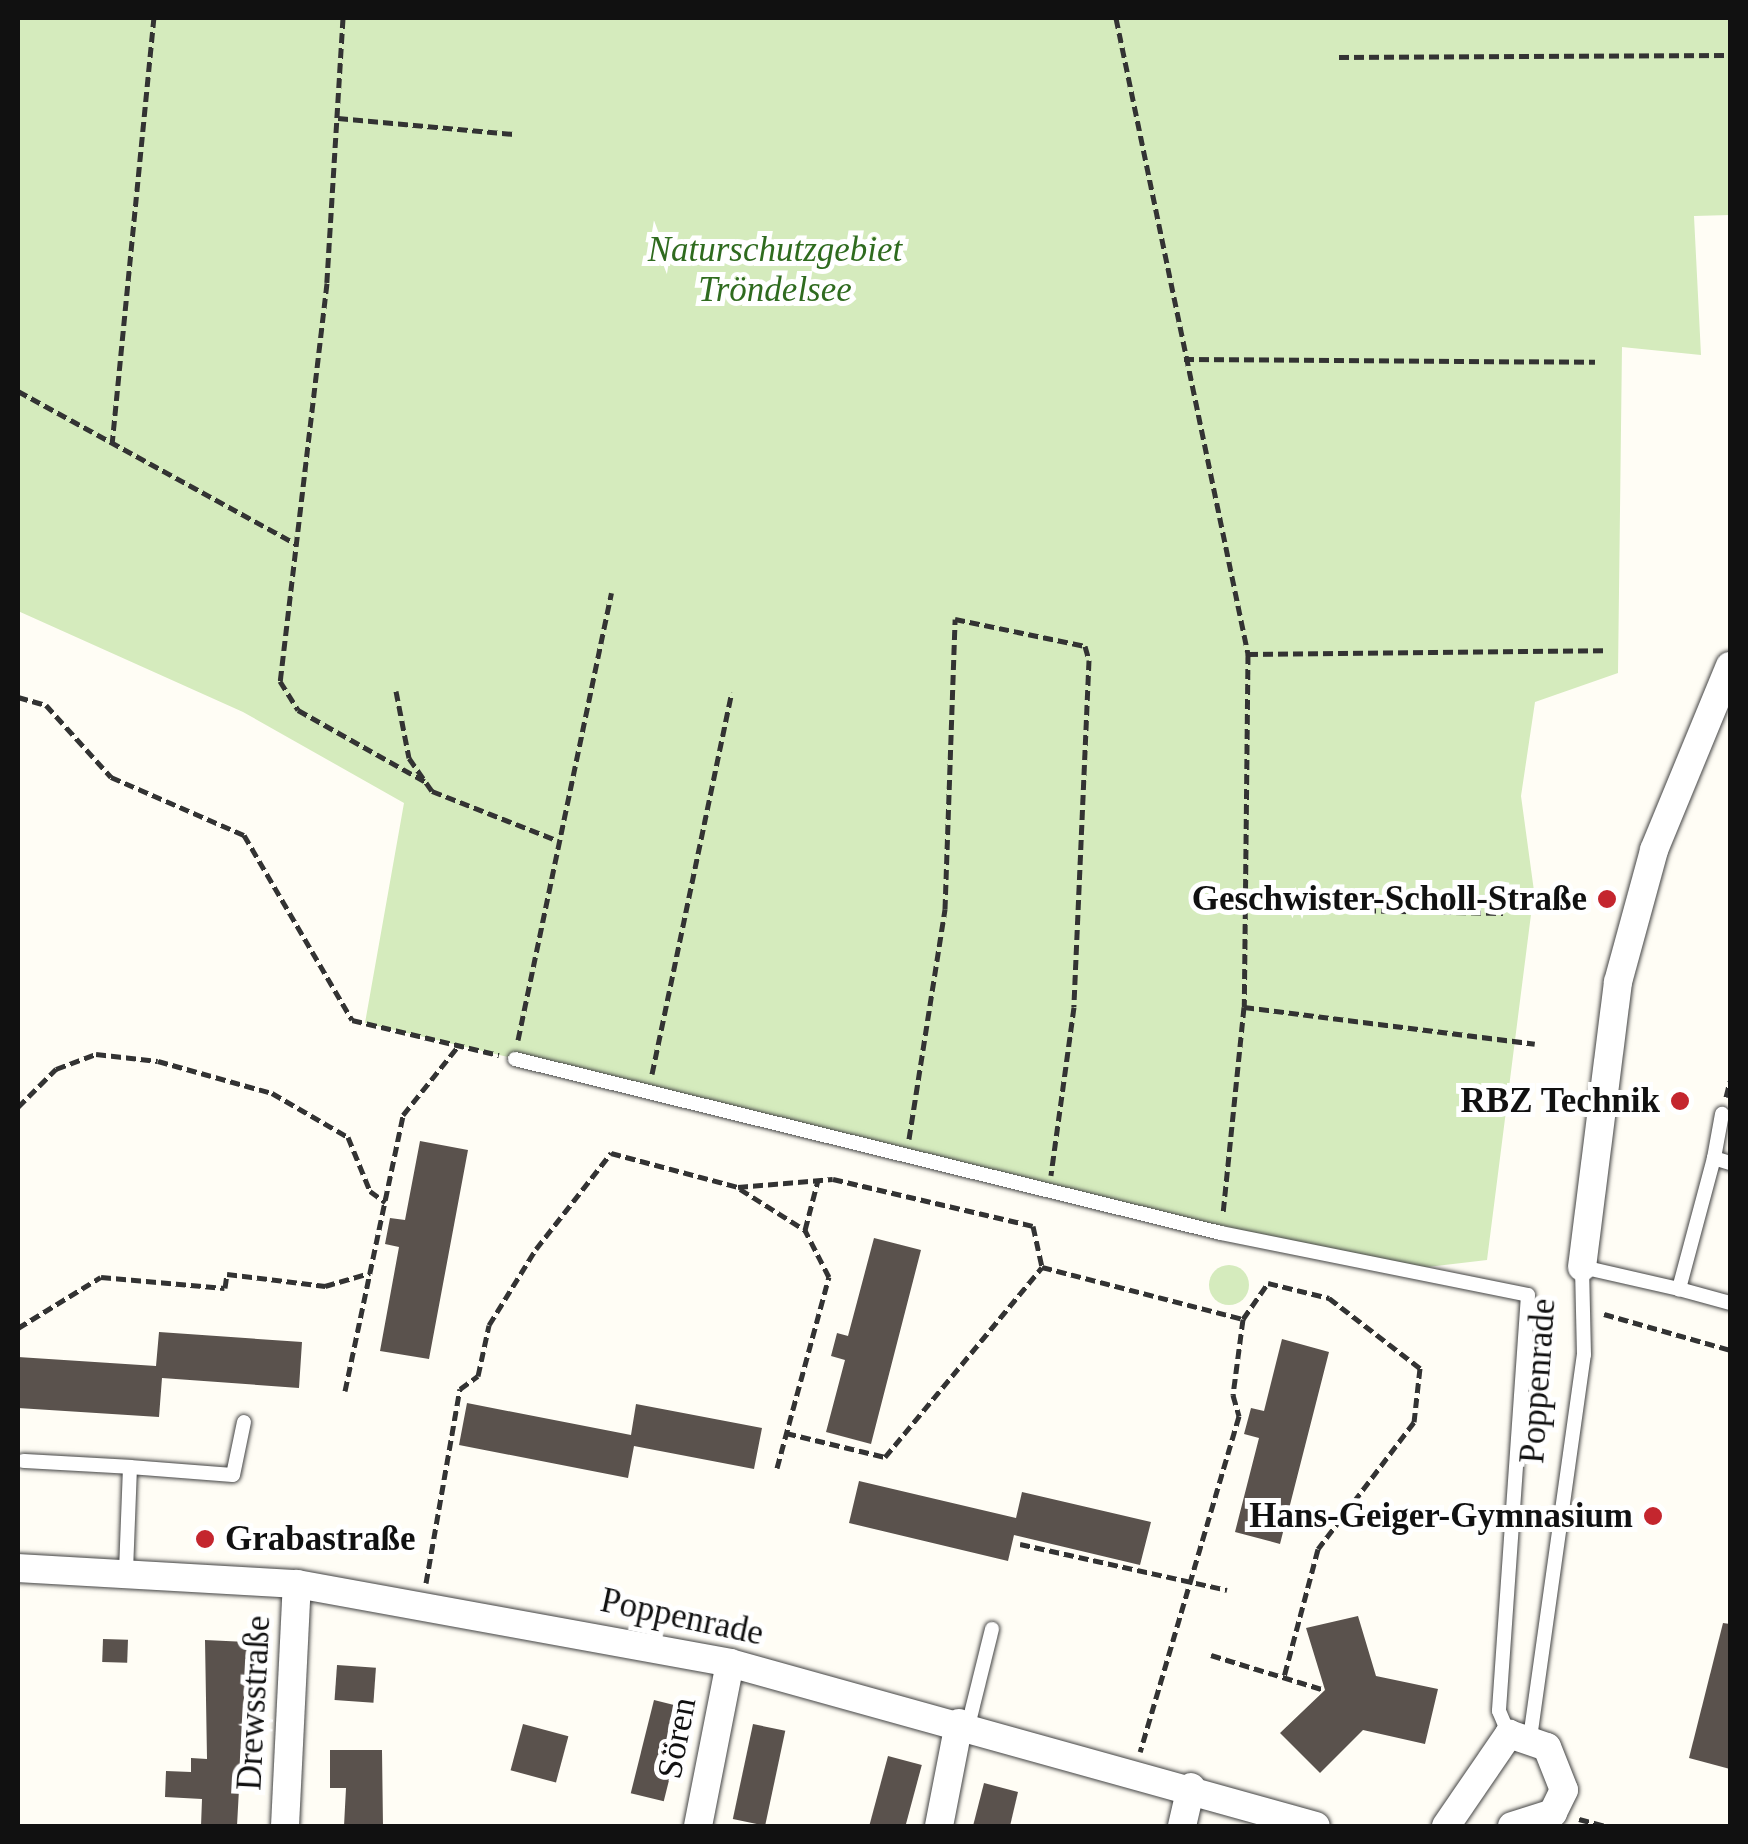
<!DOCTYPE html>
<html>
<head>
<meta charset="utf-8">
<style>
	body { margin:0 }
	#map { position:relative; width:1748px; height:1844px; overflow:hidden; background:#fffdf5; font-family:Georgia,serif }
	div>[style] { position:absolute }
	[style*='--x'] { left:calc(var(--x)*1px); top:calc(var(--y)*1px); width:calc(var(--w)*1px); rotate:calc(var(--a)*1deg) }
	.green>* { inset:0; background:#d5ebbd }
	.round { border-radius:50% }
	.building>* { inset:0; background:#5a524d; transform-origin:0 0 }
	.path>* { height:5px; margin-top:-2.5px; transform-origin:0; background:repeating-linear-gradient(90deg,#333 0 10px,transparent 0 15px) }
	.roads { filter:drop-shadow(0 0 2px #444) drop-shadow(0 0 2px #444) }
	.service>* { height:14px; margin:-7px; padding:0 7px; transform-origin:7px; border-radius:7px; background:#fff }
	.minor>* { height:28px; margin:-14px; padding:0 14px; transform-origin:14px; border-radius:14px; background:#fff }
	.dots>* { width:28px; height:28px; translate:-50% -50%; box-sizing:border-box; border:5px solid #fff; border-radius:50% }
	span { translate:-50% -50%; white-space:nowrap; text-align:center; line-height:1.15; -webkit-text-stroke:10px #fff; paint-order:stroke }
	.park-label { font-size:35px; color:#2f6b1f; font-style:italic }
	.poi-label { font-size:35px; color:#111; font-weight:700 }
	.right { translate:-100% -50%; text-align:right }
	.left { translate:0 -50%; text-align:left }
	.street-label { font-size:35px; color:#111 }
	.frame { position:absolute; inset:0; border:20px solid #111; pointer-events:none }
</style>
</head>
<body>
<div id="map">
	<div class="green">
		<div style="clip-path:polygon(18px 18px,1730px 18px,1730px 215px,1694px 216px,1701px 355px,1622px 347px,1618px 673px,1535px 702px,1521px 796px,1534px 891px,1487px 1260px,1402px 1270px,365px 1023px,404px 803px,243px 712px,18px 611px)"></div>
		<div class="round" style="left:1209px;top:1265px;width:40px;height:40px"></div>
	</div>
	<div class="building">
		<div style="clip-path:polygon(420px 1141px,468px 1150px,429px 1359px,380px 1351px,399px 1247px,385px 1244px,390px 1218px,405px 1220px)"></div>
		<div style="clip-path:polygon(874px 1238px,921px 1250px,871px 1444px,826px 1432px,845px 1360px,831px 1356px,837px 1333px,848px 1336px)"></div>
		<div style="clip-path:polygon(159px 1332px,302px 1342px,299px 1388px,162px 1378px,159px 1417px,18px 1408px,18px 1357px,156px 1366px)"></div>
		<div style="clip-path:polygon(1282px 1339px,1329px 1352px,1280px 1544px,1235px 1532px,1259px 1438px,1244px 1434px,1251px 1408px,1264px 1411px)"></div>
		<div style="clip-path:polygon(467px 1403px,631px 1435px,636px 1404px,762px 1428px,754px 1469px,634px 1446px,628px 1478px,459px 1445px)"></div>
		<div style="clip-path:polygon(859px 1481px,1016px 1518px,1022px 1492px,1151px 1522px,1140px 1565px,1014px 1535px,1008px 1561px,849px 1523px)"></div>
		<div style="clip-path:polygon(1358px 1616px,1376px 1676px,1438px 1689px,1425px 1744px,1363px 1730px,1320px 1773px,1280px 1733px,1325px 1690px,1306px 1628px)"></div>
		<div style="clip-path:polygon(1723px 1623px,1730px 1624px,1730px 1769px,1689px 1758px)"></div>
		<div style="left:103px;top:1639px;width:25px;height:23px;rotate:2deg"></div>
		<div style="clip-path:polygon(205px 1640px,247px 1642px,237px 1826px,201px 1826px,202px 1799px,165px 1797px,166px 1771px,191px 1772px,191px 1758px,207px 1759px)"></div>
		<div style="left:337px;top:1665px;width:39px;height:35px;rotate:4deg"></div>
		<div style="left:654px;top:1700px;width:34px;height:96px;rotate:14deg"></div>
		<div style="left:523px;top:1724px;width:47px;height:48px;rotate:15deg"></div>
		<div style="left:753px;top:1724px;width:33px;height:97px;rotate:12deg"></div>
		<div style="clip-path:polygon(330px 1750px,382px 1750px,383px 1826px,344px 1826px,346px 1788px,330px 1788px)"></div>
		<div style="left:888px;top:1756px;width:35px;height:72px;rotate:15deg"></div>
		<div style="clip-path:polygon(984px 1783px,1018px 1792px,1010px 1826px,973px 1826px)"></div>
	</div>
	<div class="path">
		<div style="--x:343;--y:18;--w:265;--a:93.5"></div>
		<div style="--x:327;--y:283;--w:401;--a:96.7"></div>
		<div style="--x:280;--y:681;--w:34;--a:58"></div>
		<div style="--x:298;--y:710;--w:147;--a:29.4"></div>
		<div style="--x:1116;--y:18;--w:650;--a:78.27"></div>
		<div style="--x:1248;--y:654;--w:353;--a:90.6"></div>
		<div style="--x:1244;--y:1007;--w:209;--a:95.8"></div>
		<div style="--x:1339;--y:57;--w:391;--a:-0.3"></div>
		<div style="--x:338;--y:118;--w:177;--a:5.2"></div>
		<div style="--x:1184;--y:359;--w:411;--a:0.4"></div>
		<div style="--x:18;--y:391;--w:317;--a:28.8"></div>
		<div style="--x:112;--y:445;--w:429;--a:-84.4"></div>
		<div style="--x:1248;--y:654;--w:358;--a:-0.6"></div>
		<div style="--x:396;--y:691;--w:68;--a:79"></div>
		<div style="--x:409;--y:758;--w:40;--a:55.1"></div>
		<div style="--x:432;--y:791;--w:136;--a:21.5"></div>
		<div style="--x:18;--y:697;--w:29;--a:16"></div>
		<div style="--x:46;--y:705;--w:97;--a:47.9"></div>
		<div style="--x:111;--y:777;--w:145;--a:23.6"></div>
		<div style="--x:244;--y:835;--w:214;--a:59.7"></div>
		<div style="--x:352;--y:1020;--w:151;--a:13.4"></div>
		<div style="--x:1246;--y:908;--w:257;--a:1.1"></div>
		<div style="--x:1244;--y:1007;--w:293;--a:7.2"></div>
		<div style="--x:518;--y:1040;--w:457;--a:-78.2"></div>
		<div style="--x:652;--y:1074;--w:390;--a:-78.2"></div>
		<div style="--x:1726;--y:1097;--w:16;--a:-76"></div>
		<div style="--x:18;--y:1107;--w:54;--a:-45"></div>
		<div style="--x:56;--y:1069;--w:43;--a:-20.6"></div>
		<div style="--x:96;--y:1054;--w:62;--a:6.4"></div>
		<div style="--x:158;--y:1061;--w:118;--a:15.7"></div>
		<div style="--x:272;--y:1093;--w:88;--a:30.1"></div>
		<div style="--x:348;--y:1137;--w:58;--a:67.8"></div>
		<div style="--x:370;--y:1191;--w:19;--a:36"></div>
		<div style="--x:909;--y:1139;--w:233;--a:-81.1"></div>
		<div style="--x:945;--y:909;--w:290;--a:-88"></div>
		<div style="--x:955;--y:619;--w:133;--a:11.7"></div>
		<div style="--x:1085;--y:646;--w:15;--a:74"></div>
		<div style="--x:1089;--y:660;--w:347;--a:92.5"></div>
		<div style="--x:1074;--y:1007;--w:170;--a:97.8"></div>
		<div style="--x:740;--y:1189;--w:77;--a:32.2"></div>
		<div style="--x:1604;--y:1314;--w:131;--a:15.9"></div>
		<div style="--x:1243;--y:1319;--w:44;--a:-55.2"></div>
		<div style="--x:1268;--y:1283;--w:63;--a:13.8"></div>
		<div style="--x:1329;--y:1298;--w:115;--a:37.6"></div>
		<div style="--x:1420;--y:1368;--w:54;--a:96.3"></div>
		<div style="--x:1414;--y:1422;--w:159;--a:127.1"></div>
		<div style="--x:1318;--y:1549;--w:132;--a:104.9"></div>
		<div style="--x:18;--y:1328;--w:97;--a:-31.6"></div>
		<div style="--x:101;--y:1277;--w:124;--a:5.1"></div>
		<div style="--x:225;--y:1288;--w:14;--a:-82"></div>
		<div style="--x:227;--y:1274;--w:99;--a:7"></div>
		<div style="--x:325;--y:1286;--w:47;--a:-16.1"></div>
		<div style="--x:345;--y:1391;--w:282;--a:-78.1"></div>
		<div style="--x:403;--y:1115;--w:90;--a:-51.3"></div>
		<div style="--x:786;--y:1433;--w:102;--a:13.6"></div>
		<div style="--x:885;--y:1457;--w:246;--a:-50.4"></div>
		<div style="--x:777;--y:1468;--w:198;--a:-74.8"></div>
		<div style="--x:829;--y:1277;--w:53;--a:-117.1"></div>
		<div style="--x:805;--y:1230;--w:52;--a:-75.4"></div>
		<div style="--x:1020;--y:1544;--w:212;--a:12.5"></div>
		<div style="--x:426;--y:1583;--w:197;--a:-80.1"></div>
		<div style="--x:460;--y:1389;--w:22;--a:-36"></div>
		<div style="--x:478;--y:1376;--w:52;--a:-77.8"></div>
		<div style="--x:489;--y:1325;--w:89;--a:-58.3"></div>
		<div style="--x:536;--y:1249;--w:122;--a:-52"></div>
		<div style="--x:611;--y:1153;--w:131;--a:15"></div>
		<div style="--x:738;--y:1187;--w:95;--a:-4.8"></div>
		<div style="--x:833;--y:1179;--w:205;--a:13.2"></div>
		<div style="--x:1033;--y:1226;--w:42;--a:77.6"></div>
		<div style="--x:1042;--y:1267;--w:208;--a:14.5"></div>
		<div style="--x:1243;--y:1319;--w:77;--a:97.5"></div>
		<div style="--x:1233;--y:1395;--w:22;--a:74"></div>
		<div style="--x:1239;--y:1416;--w:350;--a:106.4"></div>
		<div style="--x:1211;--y:1655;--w:119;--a:17.1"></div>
		<div style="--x:1579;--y:1819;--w:27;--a:15"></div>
	</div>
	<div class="roads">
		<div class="service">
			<div style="--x:515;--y:1059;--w:727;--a:13.85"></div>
			<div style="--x:1221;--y:1233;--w:313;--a:11.4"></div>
			<div style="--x:1528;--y:1295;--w:417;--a:94"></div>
			<div style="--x:1499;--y:1711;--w:25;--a:67"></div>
			<div style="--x:1714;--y:1158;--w:45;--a:-79.7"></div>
			<div style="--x:1730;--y:1163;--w:17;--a:-163"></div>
			<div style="--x:1714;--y:1158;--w:136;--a:105"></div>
			<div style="--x:1679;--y:1289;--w:53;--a:15.4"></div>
			<div style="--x:23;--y:1461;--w:107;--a:3.2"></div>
			<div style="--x:130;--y:1467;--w:104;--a:92.2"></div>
			<div style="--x:130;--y:1467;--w:103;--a:4.4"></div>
			<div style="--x:233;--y:1475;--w:54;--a:-78.3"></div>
			<div style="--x:968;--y:1726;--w:100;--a:-76.1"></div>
			<div style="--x:1530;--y:1738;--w:387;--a:-82"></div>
			<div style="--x:1584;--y:1355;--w:88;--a:-91.3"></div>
			<div style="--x:1582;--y:1267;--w:99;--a:12.8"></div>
		</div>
		<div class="minor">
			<div style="--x:1582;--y:1267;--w:287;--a:-82.8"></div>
			<div style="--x:1618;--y:982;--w:137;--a:-74.7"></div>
			<div style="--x:1654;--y:850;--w:199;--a:-67.6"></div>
			<div style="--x:18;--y:1568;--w:279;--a:3.3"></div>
			<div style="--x:297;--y:1584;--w:440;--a:10.3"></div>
			<div style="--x:730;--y:1663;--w:608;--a:15.54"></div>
			<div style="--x:285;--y:1826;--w:242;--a:-87.2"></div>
			<div style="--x:698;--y:1826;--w:166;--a:-78.9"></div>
			<div style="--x:939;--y:1826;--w:105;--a:-79"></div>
			<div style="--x:1182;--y:1826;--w:40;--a:-77"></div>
			<div style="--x:1446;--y:1826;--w:112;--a:-55.6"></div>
			<div style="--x:1509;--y:1734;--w:40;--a:18.9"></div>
			<div style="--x:1547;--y:1747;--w:46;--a:68.4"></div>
			<div style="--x:1564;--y:1790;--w:25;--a:116"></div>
			<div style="--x:1553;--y:1813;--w:43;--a:162.4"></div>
		</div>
	</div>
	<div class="dots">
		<div style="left:1607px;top:899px;background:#c4262e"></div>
		<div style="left:1680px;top:1101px;background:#c4262e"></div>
		<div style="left:1653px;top:1516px;background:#c4262e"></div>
		<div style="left:205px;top:1539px;background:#c4262e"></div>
	</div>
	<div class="park-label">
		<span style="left:775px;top:270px">Naturschutzgebiet<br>Tröndelsee</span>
	</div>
	<div class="poi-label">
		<span class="right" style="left:1587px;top:899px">Geschwister-Scholl-Straße</span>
		<span class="right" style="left:1660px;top:1101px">RBZ Technik</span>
		<span class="right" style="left:1633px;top:1516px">Hans-Geiger-Gymnasium</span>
		<span class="left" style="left:225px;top:1539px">Grabastraße</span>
	</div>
	<div class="street-label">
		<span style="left:1538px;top:1381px;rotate:-86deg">Poppenrade</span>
		<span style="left:682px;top:1617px;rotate:12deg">Poppenrade</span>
		<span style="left:254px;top:1703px;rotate:-87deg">Drewsstraße</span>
		<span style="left:677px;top:1738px;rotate:-79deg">Sören</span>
	</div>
	<div class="frame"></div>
</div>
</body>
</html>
